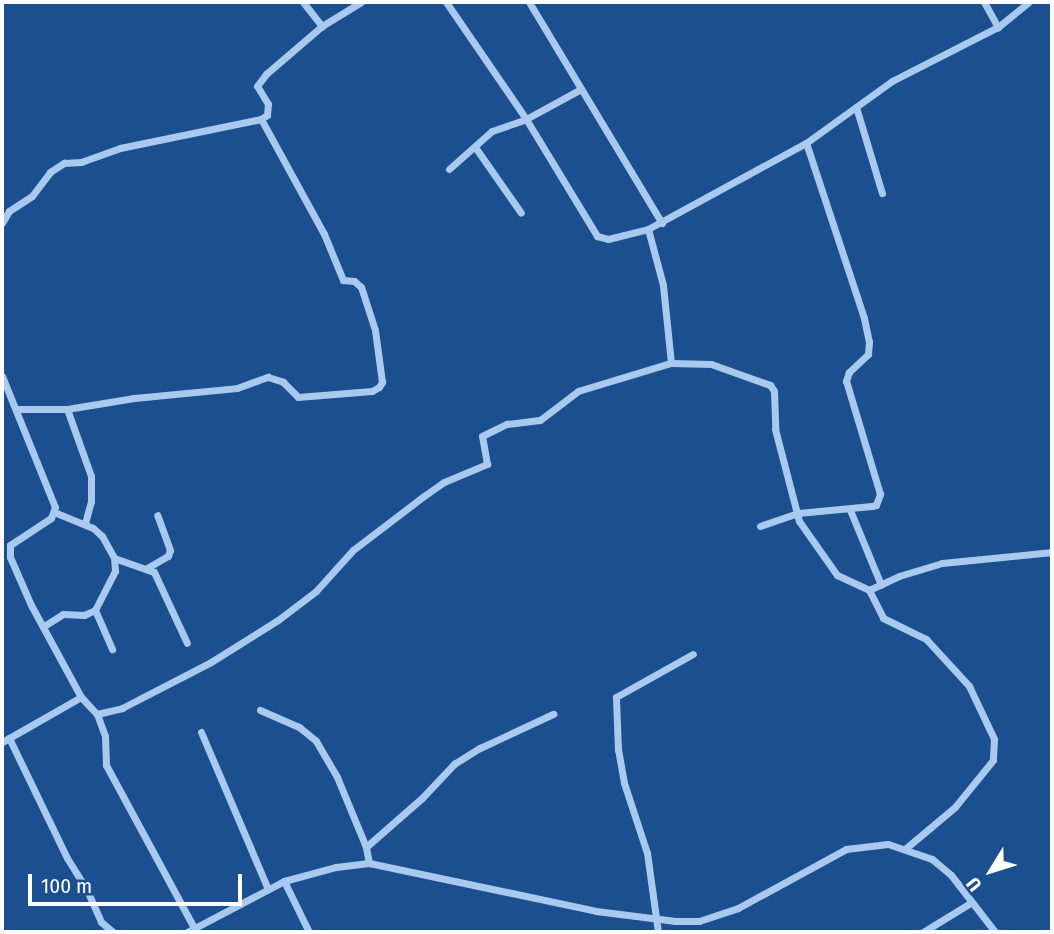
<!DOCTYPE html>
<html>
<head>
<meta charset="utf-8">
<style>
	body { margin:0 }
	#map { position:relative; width:1054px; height:934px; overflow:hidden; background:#1b4f8f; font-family:"Fira Sans Condensed",sans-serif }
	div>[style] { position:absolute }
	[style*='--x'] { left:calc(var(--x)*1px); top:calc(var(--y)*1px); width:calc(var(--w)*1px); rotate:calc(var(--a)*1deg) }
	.street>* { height:7px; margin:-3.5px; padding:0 3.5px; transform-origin:3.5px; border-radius:3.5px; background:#a9c9ee }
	span { translate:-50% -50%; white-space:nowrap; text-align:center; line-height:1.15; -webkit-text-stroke:5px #1b4f8f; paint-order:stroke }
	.frame { position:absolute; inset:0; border:4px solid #fff; pointer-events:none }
	.north { position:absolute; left:956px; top:836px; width:70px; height:70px; -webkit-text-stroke:5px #1b4f8f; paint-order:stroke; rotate:232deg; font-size:19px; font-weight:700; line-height:28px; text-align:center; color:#fff }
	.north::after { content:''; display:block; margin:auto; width:24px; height:32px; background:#fff; clip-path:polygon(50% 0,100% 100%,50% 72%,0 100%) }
	.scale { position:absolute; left:28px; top:874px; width:214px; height:32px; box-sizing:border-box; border:4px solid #fff; border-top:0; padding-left:9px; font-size:21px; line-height:24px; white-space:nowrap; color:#fff; -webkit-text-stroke:5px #1b4f8f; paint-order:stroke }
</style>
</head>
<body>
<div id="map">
	<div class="street">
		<div style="--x:303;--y:2;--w:31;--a:52"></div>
		<div style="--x:446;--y:2;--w:142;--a:55.6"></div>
		<div style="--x:526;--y:119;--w:137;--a:58.7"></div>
		<div style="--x:597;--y:236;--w:11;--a:15"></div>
		<div style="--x:608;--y:239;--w:41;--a:-14"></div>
		<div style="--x:529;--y:2;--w:258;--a:59"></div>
		<div style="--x:984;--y:2;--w:29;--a:61"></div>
		<div style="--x:856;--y:107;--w:90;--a:73.2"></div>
		<div style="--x:475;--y:147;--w:80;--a:55.1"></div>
		<div style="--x:449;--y:169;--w:57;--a:-41.5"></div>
		<div style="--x:492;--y:131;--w:36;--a:-19"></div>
		<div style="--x:526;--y:119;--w:63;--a:-28.6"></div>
		<div style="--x:2;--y:223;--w:14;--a:-60"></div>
		<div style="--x:9;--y:211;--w:27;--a:-33"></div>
		<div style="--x:32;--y:196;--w:30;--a:-53"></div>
		<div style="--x:50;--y:172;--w:17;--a:-33"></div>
		<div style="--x:64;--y:163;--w:17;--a:-3"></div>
		<div style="--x:81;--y:162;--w:41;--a:-19.7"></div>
		<div style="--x:120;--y:148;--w:144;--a:-11.6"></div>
		<div style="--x:261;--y:119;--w:7;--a:-34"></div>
		<div style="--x:267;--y:115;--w:11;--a:-85"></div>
		<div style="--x:268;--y:104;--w:21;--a:-121"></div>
		<div style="--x:257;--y:86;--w:15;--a:-53"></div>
		<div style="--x:266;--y:74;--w:74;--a:-40.6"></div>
		<div style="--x:322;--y:26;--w:46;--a:-31.6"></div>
		<div style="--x:671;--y:363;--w:40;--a:1.4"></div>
		<div style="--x:711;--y:364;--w:63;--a:19.6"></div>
		<div style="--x:770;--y:385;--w:7;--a:56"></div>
		<div style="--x:774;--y:391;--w:38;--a:88"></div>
		<div style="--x:775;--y:429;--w:95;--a:75.4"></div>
		<div style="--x:799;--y:521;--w:66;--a:54.9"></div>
		<div style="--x:837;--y:575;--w:35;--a:25"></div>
		<div style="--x:869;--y:590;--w:31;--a:63"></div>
		<div style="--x:883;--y:618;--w:48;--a:26"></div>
		<div style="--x:926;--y:639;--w:64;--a:47.5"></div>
		<div style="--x:969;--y:686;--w:59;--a:64.7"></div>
		<div style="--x:994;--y:739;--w:21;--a:93"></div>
		<div style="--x:993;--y:760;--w:60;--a:129"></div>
		<div style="--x:955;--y:807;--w:65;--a:140"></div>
		<div style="--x:2;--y:376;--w:141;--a:68"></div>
		<div style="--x:55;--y:507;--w:12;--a:110"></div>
		<div style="--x:51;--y:518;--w:49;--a:146.6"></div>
		<div style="--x:10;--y:545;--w:12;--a:90"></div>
		<div style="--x:10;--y:557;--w:52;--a:66.4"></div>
		<div style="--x:31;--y:605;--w:105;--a:61.5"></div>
		<div style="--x:81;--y:697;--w:91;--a:150.3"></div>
		<div style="--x:16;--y:409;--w:51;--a:0"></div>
		<div style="--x:67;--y:409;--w:68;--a:-9.3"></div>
		<div style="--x:134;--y:398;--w:103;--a:-5.5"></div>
		<div style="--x:237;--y:388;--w:33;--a:-20"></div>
		<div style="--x:268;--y:377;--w:16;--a:18"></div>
		<div style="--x:283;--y:382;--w:21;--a:45"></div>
		<div style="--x:298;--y:397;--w:74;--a:-4.6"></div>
		<div style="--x:372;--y:391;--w:8;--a:-30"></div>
		<div style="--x:379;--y:387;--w:6;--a:-59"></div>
		<div style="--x:382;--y:382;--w:52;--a:-97.7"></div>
		<div style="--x:375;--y:330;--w:45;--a:-108"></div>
		<div style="--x:361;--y:287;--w:9;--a:-139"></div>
		<div style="--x:354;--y:281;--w:11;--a:-175"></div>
		<div style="--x:343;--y:280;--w:50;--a:-112.4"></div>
		<div style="--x:324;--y:234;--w:131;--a:-118.7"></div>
		<div style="--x:67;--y:409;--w:71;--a:70.3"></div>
		<div style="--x:91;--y:476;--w:25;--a:90"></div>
		<div style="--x:91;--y:501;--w:23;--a:105"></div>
		<div style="--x:850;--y:510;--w:81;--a:67.5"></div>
		<div style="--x:54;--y:512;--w:42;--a:22.3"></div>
		<div style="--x:93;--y:528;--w:12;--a:42"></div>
		<div style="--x:102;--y:536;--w:25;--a:61"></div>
		<div style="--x:114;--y:558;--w:42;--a:19.3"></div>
		<div style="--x:154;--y:572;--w:78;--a:65.1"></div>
		<div style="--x:760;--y:526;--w:40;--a:-18.9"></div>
		<div style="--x:798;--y:513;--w:74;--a:-5.4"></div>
		<div style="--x:872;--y:506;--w:4;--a:-14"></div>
		<div style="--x:876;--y:505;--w:12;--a:-70"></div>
		<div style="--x:880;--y:494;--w:118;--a:-106.7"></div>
		<div style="--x:846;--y:381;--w:9;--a:-72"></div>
		<div style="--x:849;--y:372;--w:26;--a:-43"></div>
		<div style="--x:868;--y:354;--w:12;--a:-85"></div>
		<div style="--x:869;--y:342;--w:25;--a:-102"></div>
		<div style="--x:864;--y:318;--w:184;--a:-108.3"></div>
		<div style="--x:147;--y:568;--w:24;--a:-30"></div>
		<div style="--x:168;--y:556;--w:6;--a:-72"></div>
		<div style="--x:170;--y:550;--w:37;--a:-110"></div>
		<div style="--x:869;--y:590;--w:33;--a:-25"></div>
		<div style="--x:899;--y:576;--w:45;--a:-16.8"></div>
		<div style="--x:942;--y:563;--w:111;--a:-5.7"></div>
		<div style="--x:95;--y:610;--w:43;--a:66.4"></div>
		<div style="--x:44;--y:626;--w:22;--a:-32"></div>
		<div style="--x:63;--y:614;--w:21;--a:3"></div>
		<div style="--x:84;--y:615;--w:12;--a:-24"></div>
		<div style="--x:95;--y:610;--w:44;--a:-62.9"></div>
		<div style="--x:115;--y:571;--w:13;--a:-94"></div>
		<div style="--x:81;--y:697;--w:23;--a:47"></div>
		<div style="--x:97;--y:714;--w:23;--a:70"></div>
		<div style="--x:105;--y:736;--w:29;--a:88"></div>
		<div style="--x:106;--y:765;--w:185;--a:61.6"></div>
		<div style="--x:260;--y:710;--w:43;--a:23.6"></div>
		<div style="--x:299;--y:727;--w:22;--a:39"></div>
		<div style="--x:316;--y:741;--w:42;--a:59.7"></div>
		<div style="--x:337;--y:777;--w:76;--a:67.5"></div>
		<div style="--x:97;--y:714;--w:26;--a:-13"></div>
		<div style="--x:122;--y:708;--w:100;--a:-27.3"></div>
		<div style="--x:211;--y:662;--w:79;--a:-32.1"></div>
		<div style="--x:278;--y:620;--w:48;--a:-37.3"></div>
		<div style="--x:316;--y:591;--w:55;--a:-47.9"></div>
		<div style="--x:353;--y:550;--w:89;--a:-37.3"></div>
		<div style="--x:424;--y:496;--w:24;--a:-35"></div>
		<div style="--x:444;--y:482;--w:47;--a:-22.7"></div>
		<div style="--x:487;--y:464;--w:28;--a:-100"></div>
		<div style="--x:482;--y:436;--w:28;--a:-26"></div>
		<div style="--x:507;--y:424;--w:33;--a:-7"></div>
		<div style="--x:540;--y:420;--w:48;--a:-37.3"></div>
		<div style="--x:578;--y:391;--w:97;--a:-16.8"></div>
		<div style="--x:671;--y:363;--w:78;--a:-95.9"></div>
		<div style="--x:663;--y:285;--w:58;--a:-105"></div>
		<div style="--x:648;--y:229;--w:180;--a:-28.6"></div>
		<div style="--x:806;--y:143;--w:106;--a:-35.8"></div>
		<div style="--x:892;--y:81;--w:119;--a:-27"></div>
		<div style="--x:998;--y:27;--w:40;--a:-39"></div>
		<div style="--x:201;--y:732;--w:171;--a:66.9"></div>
		<div style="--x:9;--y:738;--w:133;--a:64.2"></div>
		<div style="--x:67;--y:858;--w:36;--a:58"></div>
		<div style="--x:86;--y:888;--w:37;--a:66"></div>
		<div style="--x:101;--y:922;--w:16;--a:40"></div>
		<div style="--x:369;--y:863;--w:16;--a:-101"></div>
		<div style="--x:366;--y:847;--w:74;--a:-41.2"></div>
		<div style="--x:422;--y:798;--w:47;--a:-46.7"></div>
		<div style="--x:454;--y:764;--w:31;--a:-32"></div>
		<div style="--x:480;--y:748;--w:81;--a:-25"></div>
		<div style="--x:284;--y:881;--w:57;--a:63.9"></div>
		<div style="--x:187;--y:932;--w:110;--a:-27.7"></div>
		<div style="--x:284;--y:881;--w:54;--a:-15.1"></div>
		<div style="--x:336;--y:867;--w:33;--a:-7"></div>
		<div style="--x:369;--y:863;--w:232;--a:11.9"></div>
		<div style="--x:596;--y:911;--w:80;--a:7.2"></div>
		<div style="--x:675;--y:921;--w:24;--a:0"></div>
		<div style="--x:699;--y:921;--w:41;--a:-18.4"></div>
		<div style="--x:738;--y:908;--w:123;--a:-28.6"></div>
		<div style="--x:846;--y:849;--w:42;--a:-6.8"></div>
		<div style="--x:888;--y:844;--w:46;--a:18.8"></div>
		<div style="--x:932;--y:859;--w:25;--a:40"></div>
		<div style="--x:951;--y:875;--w:72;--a:52.3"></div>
		<div style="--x:658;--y:932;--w:80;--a:-97.9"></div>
		<div style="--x:647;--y:853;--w:74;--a:-108.2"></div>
		<div style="--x:624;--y:783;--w:34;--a:-100"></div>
		<div style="--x:618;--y:750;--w:53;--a:-92.2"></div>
		<div style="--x:616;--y:697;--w:88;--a:-29.2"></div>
		<div style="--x:923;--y:932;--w:57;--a:-31.5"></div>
	</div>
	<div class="frame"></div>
	<div class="north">U</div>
	<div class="scale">100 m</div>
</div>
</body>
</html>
